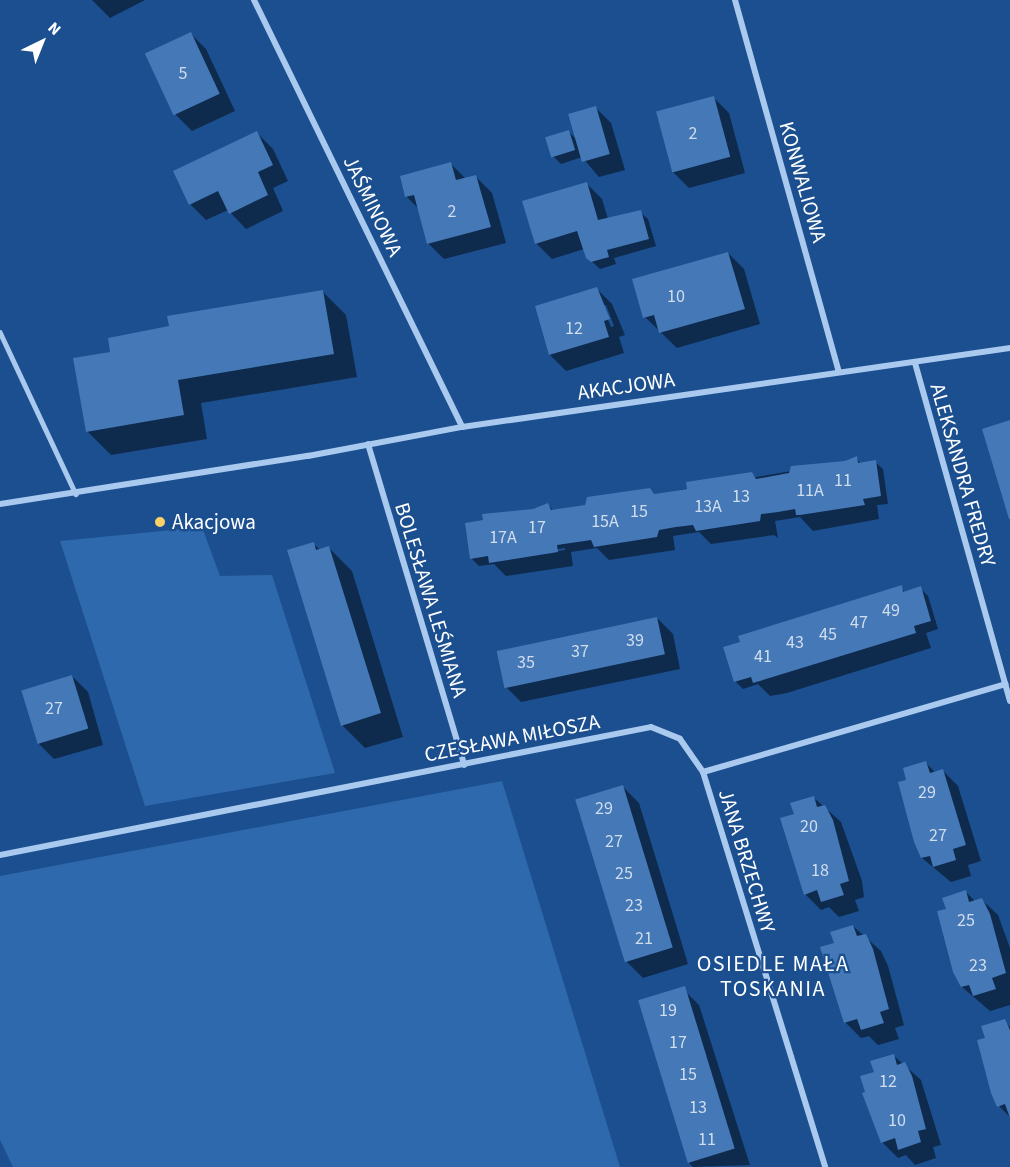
<!DOCTYPE html>
<html>
<head>
<meta charset="utf-8">
<style>
	body { margin:0 }
	#map { position:relative; width:1010px; height:1167px; overflow:hidden; background:#1b4f8f; font-family:"Source Sans 3",sans-serif }
	div>[style] { position:absolute }
	[style*='--x'] { left:calc(var(--x)*1px); top:calc(var(--y)*1px); width:calc(var(--w)*1px); rotate:calc(var(--a)*1deg) }
	.green>* { inset:0; background:#2e69ad }
	.shadow>* { inset:0; background:#0007 }
	.building>* { inset:0; background:#4478b7; transform-origin:0 0 }
	.service>* { height:4.5px; margin:-2.25px; padding:0 2.25px; transform-origin:2.25px; border-radius:2.25px; background:#a9c9ee }
	.minor>* { height:6px; margin:-3px; padding:0 3px; transform-origin:3px; border-radius:3px; background:#a9c9ee }
	.dots>* { width:16px; height:16px; translate:-50% -50%; box-sizing:border-box; border:3px solid #1b4f8f; border-radius:50% }
	span { translate:-50% -50%; white-space:nowrap; text-align:center; line-height:1.15; -webkit-text-stroke:4.5px #1b4f8f; paint-order:stroke }
	.number-label { font-size:18px; color:#d0dded }
	.number-label span { -webkit-text-stroke-width:0 }
	.street-label { font-size:21px; color:#fff }
	.poi-label { font-size:21px; color:#fff }
	.left { translate:0 -50%; text-align:left }
	.neighbourhood-label { font-size:22px; color:#fff; letter-spacing:1.5px }
	.north { position:absolute; left:12px; top:12px; width:60px; height:60px; -webkit-text-stroke:4px #1b4f8f; paint-order:stroke; rotate:43deg; font-size:16px; font-weight:700; line-height:24px; text-align:center; color:#fff }
	.north::after { content:''; display:block; margin:auto; width:21px; height:27px; background:#fff; clip-path:polygon(50% 0,100% 100%,50% 72%,0 100%) }
</style>
</head>
<body>
<div id="map">
	<div class="green">
		<div style="clip-path:polygon(202px 527px,220px 576px,272px 575px,335px 773px,145px 806px,60px 541px)"></div>
		<div style="clip-path:polygon(502px 781px,620px 1167px,13px 1167px,0 1140px,0 876px)"></div>
	</div>
	<div class="shadow">
		<div style="clip-path:polygon(92px 0,145px 0,110px 18px)"></div>
		<div style="clip-path:polygon(190px 33px,206px 49px,235px 111px,192px 131px,176px 115px)"></div>
		<div style="clip-path:polygon(713px 97px,729px 113px,745px 173px,689px 188px,673px 172px)"></div>
		<div style="clip-path:polygon(595px 107px,611px 123px,625px 170px,599px 177px,582px 157px,561px 164px,553px 156px,569px 132px,577px 140px)"></div>
		<div style="clip-path:polygon(257px 133px,273px 149px,288px 181px,273px 188px,283px 211px,246px 229px,228px 210px,206px 220px,190px 204px)"></div>
		<div style="clip-path:polygon(451px 164px,466px 179px,476px 177px,492px 193px,506px 243px,444px 259px,428px 243px,419px 209px,407px 197px,401px 177px)"></div>
		<div style="clip-path:polygon(586px 183px,602px 199px,608px 219px,640px 212px,648px 219px,656px 246px,614px 258px,616px 264px,600px 269px,587px 257px,584px 249px,552px 259px,536px 243px)"></div>
		<div style="clip-path:polygon(728px 253px,744px 269px,760px 324px,677px 348px,645px 317px)"></div>
		<div style="clip-path:polygon(evenodd,596px 288px,612px 304px,625px 335px,619px 337px,624px 353px,566px 371px,550px 355px,537px 307px,596px 288px,602px 305px,606px 305px,614px 326px,611px 327px,602px 305px)"></div>
		<div style="clip-path:polygon(323px 292px,346px 315px,357px 377px,201px 403px,207px 439px,111px 455px,87px 431px,112px 353px)"></div>
		<div style="clip-path:polygon(evenodd,857px 460px,861px 464px,875px 462px,883px 469px,888px 504px,877px 505px,879px 519px,813px 531px,800px 517px,775px 521px,778px 538px,774px 535px,711px 544px,699px 532px,673px 536px,675px 550px,609px 560px,597px 548px,571px 552px,573px 566px,506px 576px,494px 564px,479px 566px,471px 558px,484px 517px,550px 507px,554px 511px,857px 460px,565px 548px,565px 550px,501px 560px,501px 557px,565px 548px)"></div>
		<div style="clip-path:polygon(313px 543px,320px 550px,329px 548px,352px 571px,403px 737px,365px 748px,342px 725px)"></div>
		<div style="clip-path:polygon(920px 588px,928px 596px,938px 629px,926px 633px,931px 648px,787px 693px,770px 696px,758px 684px,743px 689px,735px 681px,902px 589px,905px 593px)"></div>
		<div style="clip-path:polygon(657px 618px,673px 634px,680px 669px,521px 702px,505px 686px)"></div>
		<div style="clip-path:polygon(72px 676px,88px 692px,103px 745px,54px 759px,38px 743px)"></div>
		<div style="clip-path:polygon(926px 763px,935px 772px,942px 770px,958px 786px,981px 861px,968px 865px,971px 876px,951px 882px,922px 858px,899px 783px,908px 781px)"></div>
		<div style="clip-path:polygon(623px 787px,639px 803px,688px 964px,643px 978px,627px 962px)"></div>
		<div style="clip-path:polygon(813px 797px,841px 822px,862px 881px,864px 897px,855px 900px,859px 911px,839px 917px,829px 907px,821px 910px,805px 894px,796px 815px)"></div>
		<div style="clip-path:polygon(966px 892px,975px 901px,981px 899px,998px 915px,1010px 948px,1010px 1005px,990px 1011px,962px 987px,948px 910px)"></div>
		<div style="clip-path:polygon(853px 926px,881px 951px,888px 966px,904px 1025px,895px 1028px,899px 1039px,878px 1045px,869px 1036px,861px 1038px,845px 1022px)"></div>
		<div style="clip-path:polygon(683px 989px,699px 1005px,750px 1165px,693px 1167px,689px 1163px)"></div>
		<div style="clip-path:polygon(1004px 1021px,1010px 1027px,1010px 1117px,999px 1106px,978px 1041px,987px 1039px)"></div>
		<div style="clip-path:polygon(893px 1055px,921px 1080px,941px 1145px,933px 1147px,936px 1158px,915px 1165px,906px 1155px,898px 1158px,882px 1142px,867px 1093px,876px 1073px)"></div>
	</div>
	<div class="building">
		<div style="left:191px;top:32px;width:68px;height:51px;rotate:65deg"></div>
		<div style="left:714px;top:96px;width:63px;height:60px;rotate:75deg"></div>
		<div style="left:596px;top:106px;width:50px;height:29px;rotate:74deg"></div>
		<div style="left:569px;top:130px;width:21px;height:25px;rotate:73deg"></div>
		<div style="clip-path:polygon(257px 131px,273px 165px,258px 172px,268px 195px,229px 214px,218px 191px,189px 205px,173px 171px)"></div>
		<div style="clip-path:polygon(451px 162px,456px 180px,476px 175px,491px 227px,427px 244px,414px 195px,405px 197px,400px 176px)"></div>
		<div style="clip-path:polygon(587px 182px,598px 220px,641px 210px,649px 239px,607px 250px,609px 257px,591px 262px,586px 258px,577px 231px,535px 244px,522px 201px)"></div>
		<div style="clip-path:polygon(728px 252px,745px 309px,659px 333px,654px 315px,643px 318px,632px 279px)"></div>
		<div style="clip-path:polygon(597px 287px,610px 319px,604px 321px,609px 337px,549px 355px,535px 306px)"></div>
		<div style="clip-path:polygon(323px 290px,334px 354px,178px 380px,184px 415px,86px 432px,73px 358px,110px 352px,108px 338px,169px 326px,167px 316px)"></div>
		<div style="clip-path:polygon(1010px 420px,1010px 519px,1009px 519px,982px 429px)"></div>
		<div style="clip-path:polygon(857px 456px,858px 463px,876px 460px,881px 496px,863px 499px,865px 505px,800px 515px,796px 515px,795px 509px,778px 512px,761px 514px,760px 521px,696px 531px,693px 525px,676px 527px,659px 530px,657px 537px,594px 547px,591px 540px,557px 545px,558px 552px,489px 563px,488px 556px,470px 559px,465px 523px,483px 520px,482px 514px,533px 509px,548px 503px,551px 510px,585px 505px,587px 497px,650px 488px,654px 494px,687px 489px,686px 482px,752px 472px,756px 479px,789px 473px,791px 466px,845px 461px)"></div>
		<div style="clip-path:polygon(314px 542px,316px 550px,329px 546px,381px 713px,341px 726px,287px 550px)"></div>
		<div style="clip-path:polygon(902px 585px,903px 592px,921px 586px,931px 621px,914px 626px,916px 633px,753px 683px,751px 677px,734px 682px,723px 647px,740px 642px,738px 636px)"></div>
		<div style="left:657px;top:617px;width:38px;height:164px;rotate:78deg"></div>
		<div style="left:72px;top:675px;width:56px;height:53px;rotate:73deg"></div>
		<div style="clip-path:polygon(926px 761px,930px 773px,943px 769px,966px 845px,953px 849px,956px 860px,933px 867px,930px 856px,921px 858px,914px 842px,898px 782px,906px 780px,903px 768px)"></div>
		<div style="left:623px;top:785px;width:170px;height:50px;rotate:73deg"></div>
		<div style="clip-path:polygon(814px 796px,817px 807px,825px 805px,833px 820px,849px 881px,840px 884px,844px 895px,821px 902px,817px 890px,804px 895px,780px 818px,794px 814px,790px 803px)"></div>
		<div style="clip-path:polygon(966px 890px,969px 902px,982px 898px,990px 914px,1006px 973px,992px 978px,996px 989px,973px 996px,969px 985px,961px 987px,953px 972px,937px 911px,946px 909px,942px 898px)"></div>
		<div style="clip-path:polygon(853px 925px,857px 936px,866px 934px,873px 949px,889px 1009px,880px 1012px,884px 1023px,861px 1030px,857px 1019px,844px 1023px,820px 947px,834px 943px,830px 932px)"></div>
		<div style="left:685px;top:986px;width:170px;height:49px;rotate:73deg"></div>
		<div style="clip-path:polygon(1005px 1019px,1010px 1030px,1010px 1118px,1005px 1104px,997px 1107px,991px 1093px,977px 1040px,985px 1038px,981px 1026px)"></div>
		<div style="clip-path:polygon(894px 1054px,897px 1065px,905px 1062px,912px 1076px,926px 1129px,918px 1131px,921px 1142px,898px 1150px,895px 1138px,881px 1143px,862px 1093px,865px 1092px,860px 1076px,874px 1072px,870px 1061px)"></div>
	</div>
	<div class="service">
		<div style="--x:0;--y:332;--w:179;--a:64.9"></div>
	</div>
	<div class="minor">
		<div style="--x:254;--y:0;--w:475;--a:64"></div>
		<div style="--x:735;--y:0;--w:386;--a:74.4"></div>
		<div style="--x:915;--y:363;--w:351;--a:74.3"></div>
		<div style="--x:368;--y:444;--w:335;--a:73.3"></div>
		<div style="--x:0;--y:504;--w:312;--a:-8.9"></div>
		<div style="--x:308;--y:456;--w:157;--a:-10.7"></div>
		<div style="--x:462;--y:427;--w:554;--a:-8.2"></div>
		<div style="--x:703;--y:772;--w:413;--a:72.8"></div>
		<div style="--x:0;--y:855;--w:663;--a:-11.12"></div>
		<div style="--x:651;--y:727;--w:31;--a:22"></div>
		<div style="--x:680;--y:739;--w:40;--a:55.1"></div>
		<div style="--x:703;--y:772;--w:315;--a:-16.2"></div>
	</div>
	<div class="dots">
		<div style="left:160px;top:522px;background:#ffd166"></div>
	</div>
	<div class="number-label">
		<span style="left:183px;top:74px">5</span>
		<span style="left:693px;top:134px">2</span>
		<span style="left:452px;top:212px">2</span>
		<span style="left:676px;top:297px">10</span>
		<span style="left:574px;top:329px">12</span>
		<span style="left:843px;top:481px">11</span>
		<span style="left:810px;top:491px">11A</span>
		<span style="left:741px;top:497px">13</span>
		<span style="left:708px;top:507px">13A</span>
		<span style="left:639px;top:512px">15</span>
		<span style="left:605px;top:522px">15A</span>
		<span style="left:537px;top:528px">17</span>
		<span style="left:503px;top:538px">17A</span>
		<span style="left:891px;top:611px">49</span>
		<span style="left:859px;top:623px">47</span>
		<span style="left:828px;top:635px">45</span>
		<span style="left:635px;top:641px">39</span>
		<span style="left:795px;top:643px">43</span>
		<span style="left:580px;top:652px">37</span>
		<span style="left:763px;top:657px">41</span>
		<span style="left:526px;top:663px">35</span>
		<span style="left:54px;top:709px">27</span>
		<span style="left:927px;top:793px">29</span>
		<span style="left:604px;top:809px">29</span>
		<span style="left:809px;top:827px">20</span>
		<span style="left:938px;top:836px">27</span>
		<span style="left:614px;top:842px">27</span>
		<span style="left:820px;top:871px">18</span>
		<span style="left:624px;top:874px">25</span>
		<span style="left:634px;top:906px">23</span>
		<span style="left:966px;top:921px">25</span>
		<span style="left:644px;top:939px">21</span>
		<span style="left:978px;top:966px">23</span>
		<span style="left:668px;top:1011px">19</span>
		<span style="left:678px;top:1043px">17</span>
		<span style="left:688px;top:1075px">15</span>
		<span style="left:888px;top:1082px">12</span>
		<span style="left:698px;top:1108px">13</span>
		<span style="left:897px;top:1121px">10</span>
		<span style="left:707px;top:1140px">11</span>
	</div>
	<div class="street-label">
		<span style="left:803px;top:182px;rotate:74deg">KONWALIOWA</span>
		<span style="left:373px;top:206px;rotate:64deg">JAŚMINOWA</span>
		<span style="left:626px;top:386px;rotate:-8deg">AKACJOWA</span>
		<span style="left:963px;top:475px;rotate:74deg">ALEKSANDRA FREDRY</span>
		<span style="left:431px;top:600px;rotate:73deg">BOLESŁAWA LEŚMIANA</span>
		<span style="left:512px;top:738px;rotate:-11deg">CZESŁAWA MIŁOSZA</span>
		<span style="left:747px;top:861px;rotate:73deg">JANA BRZECHWY</span>
	</div>
	<div class="poi-label">
		<span class="left" style="left:172px;top:522px">Akacjowa</span>
	</div>
	<div class="neighbourhood-label">
		<span style="left:773px;top:977px">OSIEDLE MAŁA<br>TOSKANIA</span>
	</div>
	<div class="north">N</div>
</div>
</body>
</html>
